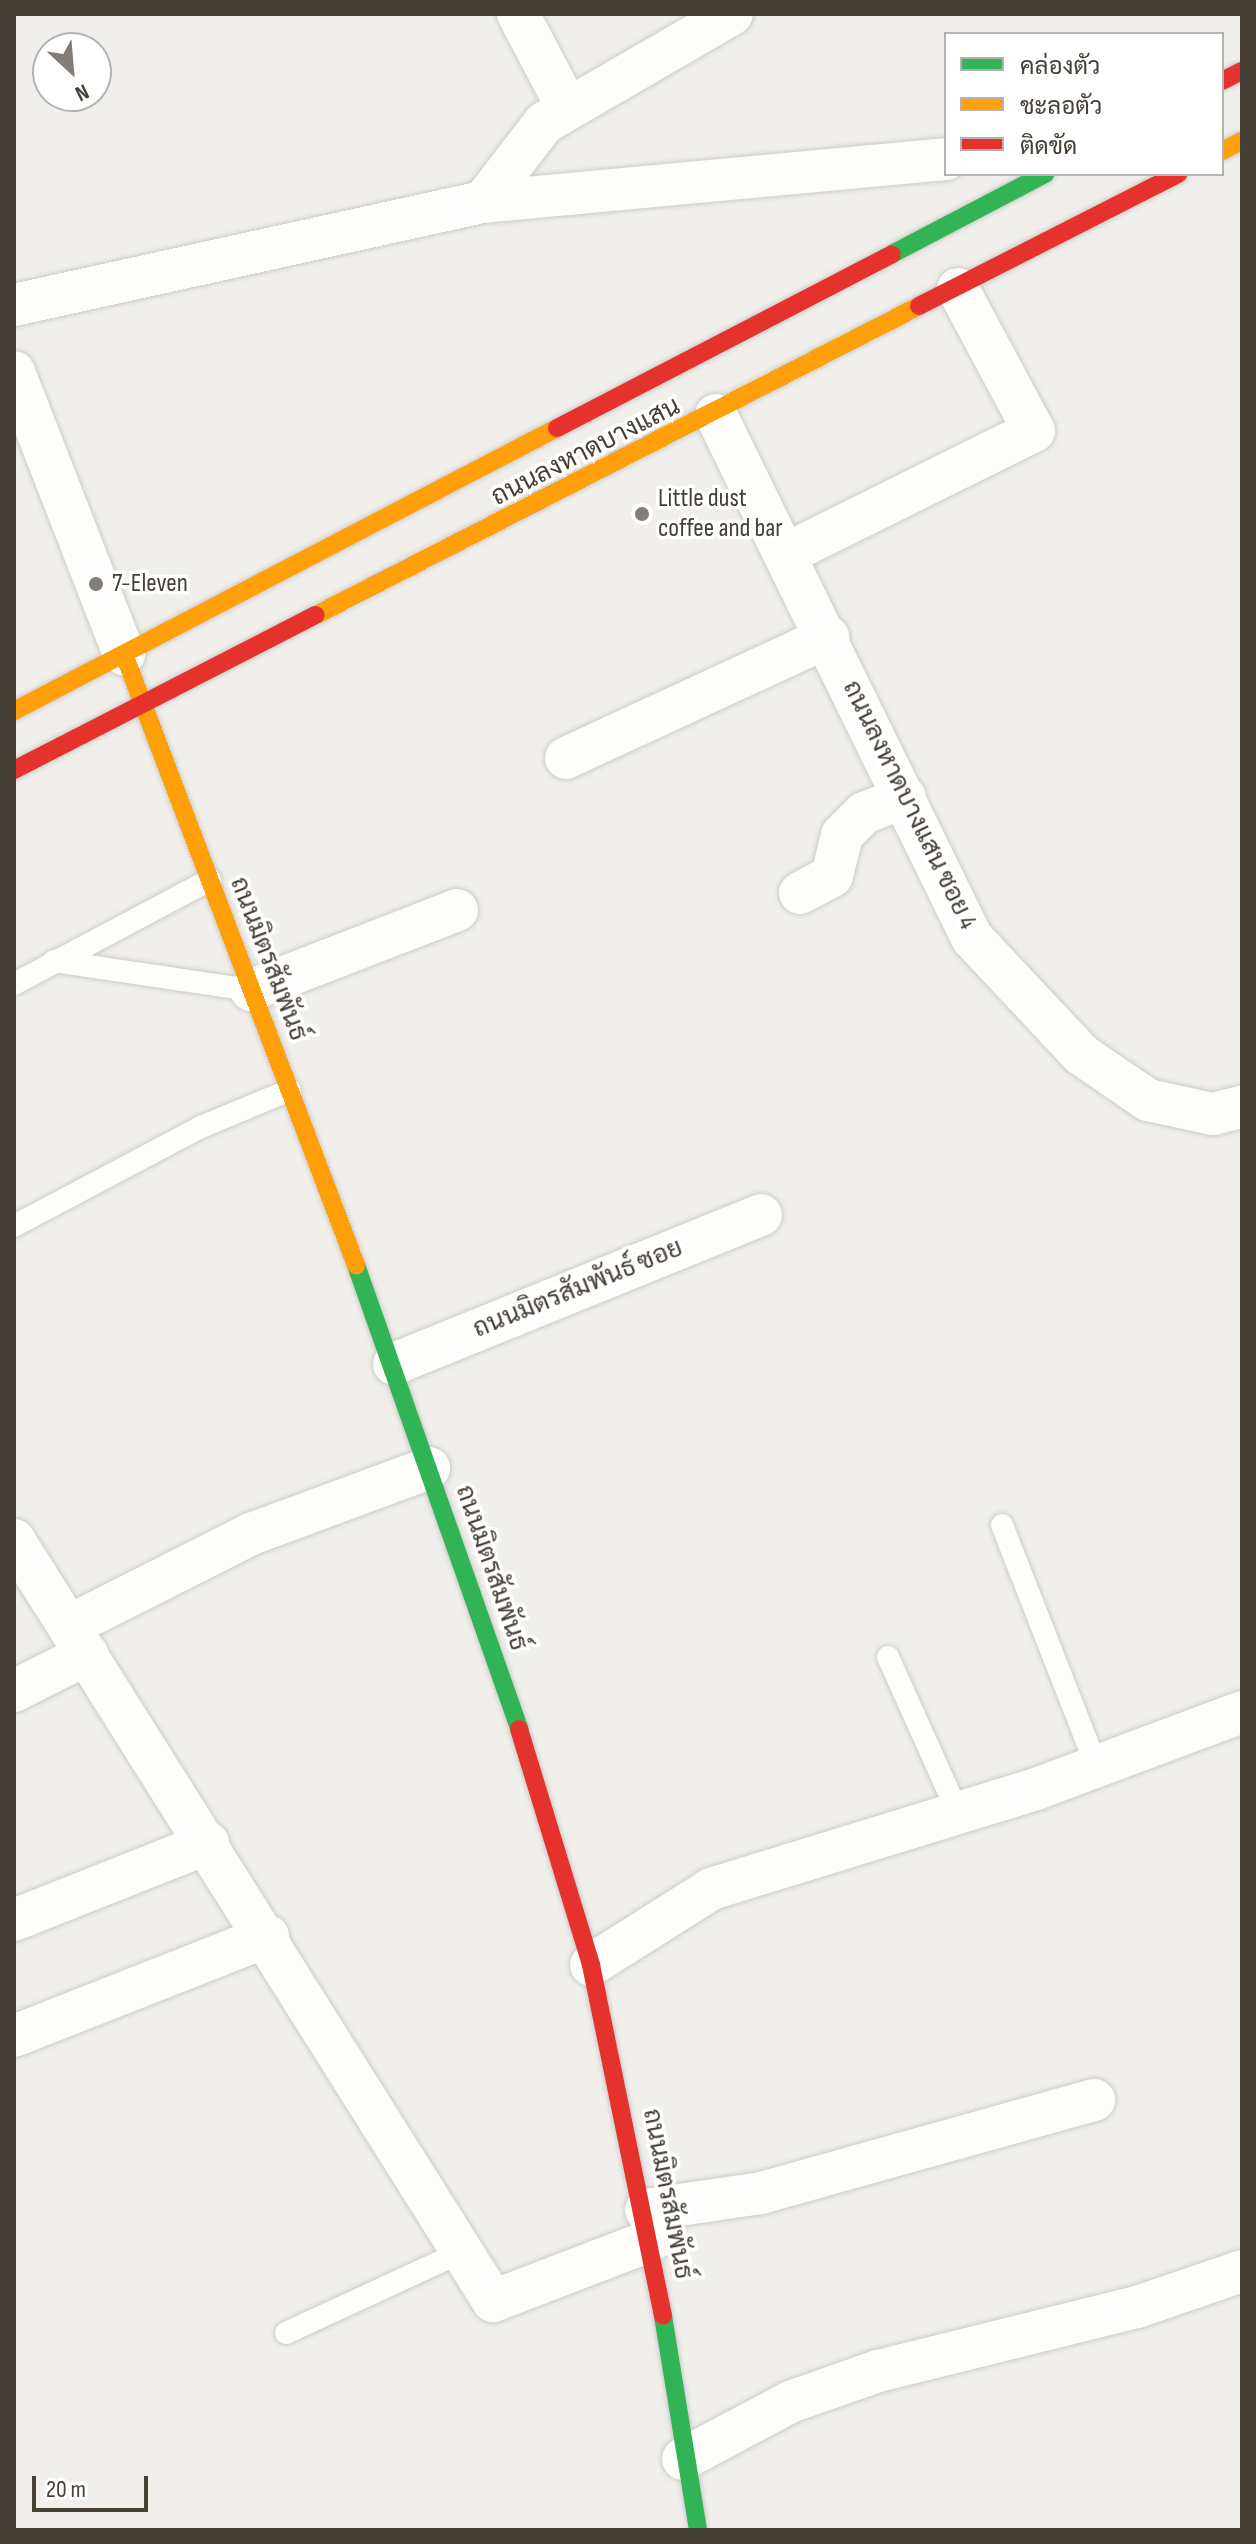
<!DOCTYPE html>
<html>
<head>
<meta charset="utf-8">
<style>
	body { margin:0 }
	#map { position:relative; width:1256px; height:2544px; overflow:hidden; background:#f0efeb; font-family:"Sofia Sans Condensed",Sarabun,sans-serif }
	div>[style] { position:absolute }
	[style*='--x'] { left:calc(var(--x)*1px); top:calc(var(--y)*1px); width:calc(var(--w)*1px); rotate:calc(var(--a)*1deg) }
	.roads { filter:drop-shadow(0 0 2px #cdcbc7) drop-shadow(0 0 2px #cdcbc7) }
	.lane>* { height:22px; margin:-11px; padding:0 11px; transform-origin:11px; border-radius:11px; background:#fdfdfc }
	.street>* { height:42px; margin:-21px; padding:0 21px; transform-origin:21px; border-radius:21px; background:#fdfdfc }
	.fast>* { height:18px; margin:-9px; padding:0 9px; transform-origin:9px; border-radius:9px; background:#30b455 }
	.slow>* { height:18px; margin:-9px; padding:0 9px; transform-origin:9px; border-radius:9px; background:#ff9f0a }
	.jam>* { height:18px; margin:-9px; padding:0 9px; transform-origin:9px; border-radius:9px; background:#e5322d }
	.dots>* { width:22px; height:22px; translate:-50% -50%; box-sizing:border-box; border:4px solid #fff; border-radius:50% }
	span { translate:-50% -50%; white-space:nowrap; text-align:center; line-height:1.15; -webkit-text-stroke:7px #fff; paint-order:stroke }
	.street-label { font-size:26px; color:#464037 }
	.poi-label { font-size:26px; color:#464037 }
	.left { translate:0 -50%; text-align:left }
	.frame { position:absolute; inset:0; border:16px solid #464037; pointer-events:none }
	.legend { position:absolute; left:944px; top:32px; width:280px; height:144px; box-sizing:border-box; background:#fff; border:2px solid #b5b3af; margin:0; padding:10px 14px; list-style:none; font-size:24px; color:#464037 }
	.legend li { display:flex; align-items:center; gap:16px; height:40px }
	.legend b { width:40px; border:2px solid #b5b3af }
	.north { position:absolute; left:32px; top:32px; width:80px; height:80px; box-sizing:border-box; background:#fff; border:2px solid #b5b3af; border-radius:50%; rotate:154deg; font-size:22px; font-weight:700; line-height:32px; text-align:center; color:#464037 }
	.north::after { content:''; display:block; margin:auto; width:28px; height:36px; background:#827d76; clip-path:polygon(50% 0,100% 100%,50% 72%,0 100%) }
	.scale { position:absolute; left:32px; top:2476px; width:116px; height:36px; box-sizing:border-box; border:4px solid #464037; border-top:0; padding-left:10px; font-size:24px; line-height:28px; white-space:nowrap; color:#464037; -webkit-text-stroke:6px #fff; paint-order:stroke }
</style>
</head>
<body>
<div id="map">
	<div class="roads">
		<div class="lane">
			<div style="--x:54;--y:961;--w:199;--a:8.4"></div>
			<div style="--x:14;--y:984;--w:222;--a:-28"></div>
			<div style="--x:14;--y:1226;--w:212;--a:-27.9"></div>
			<div style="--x:201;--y:1127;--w:96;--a:-22.6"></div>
			<div style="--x:1002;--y:1525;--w:258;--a:68.6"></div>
			<div style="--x:888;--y:1657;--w:171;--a:65.8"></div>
			<div style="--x:286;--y:2333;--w:193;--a:-24.8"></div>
		</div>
		<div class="street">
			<div style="--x:518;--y:14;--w:107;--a:62.2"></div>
			<div style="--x:483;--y:202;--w:100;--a:-52.3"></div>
			<div style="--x:544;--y:123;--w:217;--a:-30.1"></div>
			<div style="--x:14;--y:305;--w:480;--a:-12.4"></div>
			<div style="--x:483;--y:202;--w:465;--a:-5.3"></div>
			<div style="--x:14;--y:372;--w:303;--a:68.7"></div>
			<div style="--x:716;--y:415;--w:582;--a:63.92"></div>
			<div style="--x:972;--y:938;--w:161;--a:46.8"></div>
			<div style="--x:1082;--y:1055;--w:80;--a:34.3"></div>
			<div style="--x:1148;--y:1100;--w:66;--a:12.2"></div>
			<div style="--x:1213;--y:1114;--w:30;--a:-14"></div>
			<div style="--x:786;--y:554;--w:277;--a:-26.4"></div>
			<div style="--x:1034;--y:431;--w:161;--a:-118.2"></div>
			<div style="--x:566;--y:758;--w:289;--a:-24.8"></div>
			<div style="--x:800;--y:893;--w:36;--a:-28"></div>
			<div style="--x:832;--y:876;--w:42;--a:-76.3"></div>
			<div style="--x:842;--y:835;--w:31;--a:-45"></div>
			<div style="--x:864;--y:813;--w:44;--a:-21.3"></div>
			<div style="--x:251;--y:990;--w:221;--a:-21.2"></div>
			<div style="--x:394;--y:1364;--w:396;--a:-22.1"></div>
			<div style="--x:14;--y:1540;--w:899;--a:57.81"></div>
			<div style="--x:493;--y:2301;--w:170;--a:-21"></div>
			<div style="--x:69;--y:1626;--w:204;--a:-26.8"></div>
			<div style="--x:251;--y:1534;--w:190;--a:-20.3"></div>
			<div style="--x:14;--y:1691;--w:82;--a:-26.9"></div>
			<div style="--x:14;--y:1920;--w:209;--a:-21.6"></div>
			<div style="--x:591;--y:1965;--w:142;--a:-32.3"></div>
			<div style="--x:711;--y:1889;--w:340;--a:-17.1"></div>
			<div style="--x:1036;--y:1789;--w:220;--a:-20.5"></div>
			<div style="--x:14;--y:2036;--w:273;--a:-21.5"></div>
			<div style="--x:646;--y:2210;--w:116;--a:-8.4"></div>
			<div style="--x:761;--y:2193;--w:346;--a:-15.6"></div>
			<div style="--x:683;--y:2459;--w:121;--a:-28"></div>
			<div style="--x:790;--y:2402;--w:93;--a:-19.4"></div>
			<div style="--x:878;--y:2371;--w:267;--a:-13.9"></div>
			<div style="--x:1137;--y:2307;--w:111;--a:-18.9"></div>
		</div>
		<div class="fast">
			<div style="--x:892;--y:254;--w:173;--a:-27.6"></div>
			<div style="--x:356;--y:1265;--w:492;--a:70.6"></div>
			<div style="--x:663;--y:2316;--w:217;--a:80.7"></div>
		</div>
		<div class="slow">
			<div style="--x:1222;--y:151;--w:22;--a:-27"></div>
			<div style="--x:316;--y:615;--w:678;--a:-27.13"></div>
			<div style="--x:124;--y:654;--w:654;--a:69.21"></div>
			<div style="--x:14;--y:711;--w:612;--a:-27.53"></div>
		</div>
		<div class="jam">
			<div style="--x:1222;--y:81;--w:22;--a:-27"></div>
			<div style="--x:919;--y:306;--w:291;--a:-27"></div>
			<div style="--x:557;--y:428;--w:377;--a:-27.4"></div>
			<div style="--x:14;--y:770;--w:339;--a:-27.2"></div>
			<div style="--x:519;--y:1729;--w:247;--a:73"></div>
			<div style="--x:591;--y:1965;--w:358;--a:78.4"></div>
		</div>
	</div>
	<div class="dots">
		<div style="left:642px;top:514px;background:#827d76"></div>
		<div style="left:96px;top:584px;background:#827d76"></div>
	</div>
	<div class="street-label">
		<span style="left:586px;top:452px;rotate:-27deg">ถนนลงหาดบางแสน</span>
		<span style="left:909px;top:805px;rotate:64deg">ถนนลงหาดบางแสน ซอย 4</span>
		<span style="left:268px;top:959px;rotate:69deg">ถนนมิตรสัมพันธ์</span>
		<span style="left:578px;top:1289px;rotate:-22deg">ถนนมิตรสัมพันธ์ ซอย</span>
		<span style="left:491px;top:1568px;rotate:71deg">ถนนมิตรสัมพันธ์</span>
		<span style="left:667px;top:2194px;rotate:79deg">ถนนมิตรสัมพันธ์</span>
	</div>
	<div class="poi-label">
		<span class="left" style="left:658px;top:514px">Little dust<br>coffee and bar</span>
		<span class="left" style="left:112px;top:584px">7-Eleven</span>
	</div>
	<div class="frame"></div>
	<ul class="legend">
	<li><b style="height:10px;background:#30b455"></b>คล่องตัว</li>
	<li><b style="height:10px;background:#ff9f0a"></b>ชะลอตัว</li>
	<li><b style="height:10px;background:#e5322d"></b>ติดขัด</li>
	</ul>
	<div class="north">N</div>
	<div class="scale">20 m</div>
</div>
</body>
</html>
